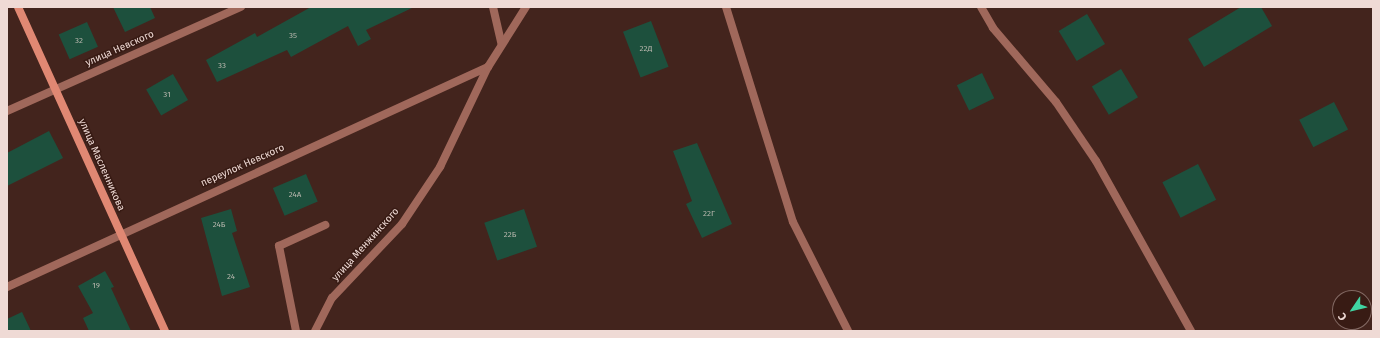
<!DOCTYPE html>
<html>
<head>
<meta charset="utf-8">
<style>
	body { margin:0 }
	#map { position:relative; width:1380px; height:338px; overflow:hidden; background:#43241d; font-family:"Fira Sans",sans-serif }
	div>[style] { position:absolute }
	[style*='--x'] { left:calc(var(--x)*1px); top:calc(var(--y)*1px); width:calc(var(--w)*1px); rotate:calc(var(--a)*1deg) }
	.building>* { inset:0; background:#1d503d; transform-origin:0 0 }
	.lane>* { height:8px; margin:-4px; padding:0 4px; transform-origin:4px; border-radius:4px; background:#a0685b }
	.street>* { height:8px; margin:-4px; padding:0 4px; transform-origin:4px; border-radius:4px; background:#a0685b }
	.secondary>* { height:8px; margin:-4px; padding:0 4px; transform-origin:4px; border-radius:4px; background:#e08873 }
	span { translate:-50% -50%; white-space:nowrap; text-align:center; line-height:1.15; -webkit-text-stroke:3px #381b14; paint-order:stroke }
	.number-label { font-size:8px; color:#bab8af }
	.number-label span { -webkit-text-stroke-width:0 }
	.street-label { font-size:10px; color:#efdad5 }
	.frame { position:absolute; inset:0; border:8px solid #efdad5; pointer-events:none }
	.north { position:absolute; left:1332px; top:290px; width:40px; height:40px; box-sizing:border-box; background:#381b14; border:1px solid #816761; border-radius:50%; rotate:235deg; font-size:11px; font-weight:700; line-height:16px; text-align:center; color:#efdad5 }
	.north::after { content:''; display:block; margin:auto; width:14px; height:18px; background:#40d4a2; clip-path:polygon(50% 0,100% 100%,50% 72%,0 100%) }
</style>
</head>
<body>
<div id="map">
	<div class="building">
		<div style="clip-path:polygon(113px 7px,150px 7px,155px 18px,125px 32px)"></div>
		<div style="clip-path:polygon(311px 7px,414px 7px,366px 30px,371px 39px,358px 46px,348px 26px,291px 57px,287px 50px,217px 82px,206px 60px,255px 33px,257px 37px)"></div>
		<div style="clip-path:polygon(1241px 7px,1261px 7px,1272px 26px,1204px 67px,1188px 39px)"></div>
		<div style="left:1087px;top:14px;width:35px;height:33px;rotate:59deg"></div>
		<div style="left:651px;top:21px;width:49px;height:30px;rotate:69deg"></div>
		<div style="left:87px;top:22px;width:27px;height:31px;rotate:66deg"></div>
		<div style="left:1121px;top:69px;width:33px;height:34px;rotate:59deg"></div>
		<div style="left:982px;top:73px;width:28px;height:28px;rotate:64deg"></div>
		<div style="left:173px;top:74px;width:30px;height:31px;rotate:60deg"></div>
		<div style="left:1334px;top:102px;width:31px;height:39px;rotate:63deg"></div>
		<div style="clip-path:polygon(49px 131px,63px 158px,7px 186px,7px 153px)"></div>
		<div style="clip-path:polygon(697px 143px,732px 224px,702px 238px,686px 204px,692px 201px,673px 151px)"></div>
		<div style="left:1198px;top:164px;width:40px;height:40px;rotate:63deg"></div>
		<div style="left:306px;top:174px;width:30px;height:36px;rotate:67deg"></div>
		<div style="clip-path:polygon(231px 209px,237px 231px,232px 233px,250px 287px,222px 296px,201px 218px)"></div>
		<div style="left:524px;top:209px;width:40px;height:42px;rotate:71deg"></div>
		<div style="clip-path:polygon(105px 271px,114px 287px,111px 288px,131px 331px,89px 331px,83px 318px,93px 313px,78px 286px)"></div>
		<div style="clip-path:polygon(22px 312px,31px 331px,7px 331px,7px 319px)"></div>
	</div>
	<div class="lane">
		<div style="--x:493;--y:7;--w:37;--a:77"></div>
		<div style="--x:726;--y:7;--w:225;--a:72.7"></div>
		<div style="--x:793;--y:222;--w:122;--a:63.2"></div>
		<div style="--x:981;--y:7;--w:24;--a:60"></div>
		<div style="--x:993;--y:28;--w:97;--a:49.6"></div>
		<div style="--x:1056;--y:102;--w:71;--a:55.9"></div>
		<div style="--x:1096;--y:161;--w:195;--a:60.8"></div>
		<div style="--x:296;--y:331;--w:87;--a:-101.3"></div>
		<div style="--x:279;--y:246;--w:51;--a:-24.5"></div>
	</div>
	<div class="street">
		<div style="--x:7;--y:111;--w:256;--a:-24"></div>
		<div style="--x:7;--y:287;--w:529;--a:-24.58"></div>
		<div style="--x:315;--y:331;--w:37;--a:-63"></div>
		<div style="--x:332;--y:298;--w:102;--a:-46.6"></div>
		<div style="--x:402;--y:224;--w:69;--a:-56.3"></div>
		<div style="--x:440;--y:167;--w:111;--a:-64.4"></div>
		<div style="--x:488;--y:67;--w:71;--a:-57.7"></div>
	</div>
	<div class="secondary">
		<div style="--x:18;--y:7;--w:356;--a:65.6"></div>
	</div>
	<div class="number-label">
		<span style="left:293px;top:36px">35</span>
		<span style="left:79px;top:41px">32</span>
		<span style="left:646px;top:49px">22Д</span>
		<span style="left:222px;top:66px">33</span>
		<span style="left:167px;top:95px">31</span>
		<span style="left:295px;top:195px">24А</span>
		<span style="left:709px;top:214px">22Г</span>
		<span style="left:219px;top:225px">24Б</span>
		<span style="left:510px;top:235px">22Б</span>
		<span style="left:231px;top:277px">24</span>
		<span style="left:96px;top:286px">19</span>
	</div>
	<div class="street-label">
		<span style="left:120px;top:49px;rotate:-24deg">улица Невского</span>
		<span style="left:101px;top:165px;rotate:66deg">улица Масленникова</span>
		<span style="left:243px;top:166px;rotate:-24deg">переулок Невского</span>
		<span style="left:366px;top:245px;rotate:-48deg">улица Менжинского</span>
	</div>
	<div class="frame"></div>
	<div class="north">С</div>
</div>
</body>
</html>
